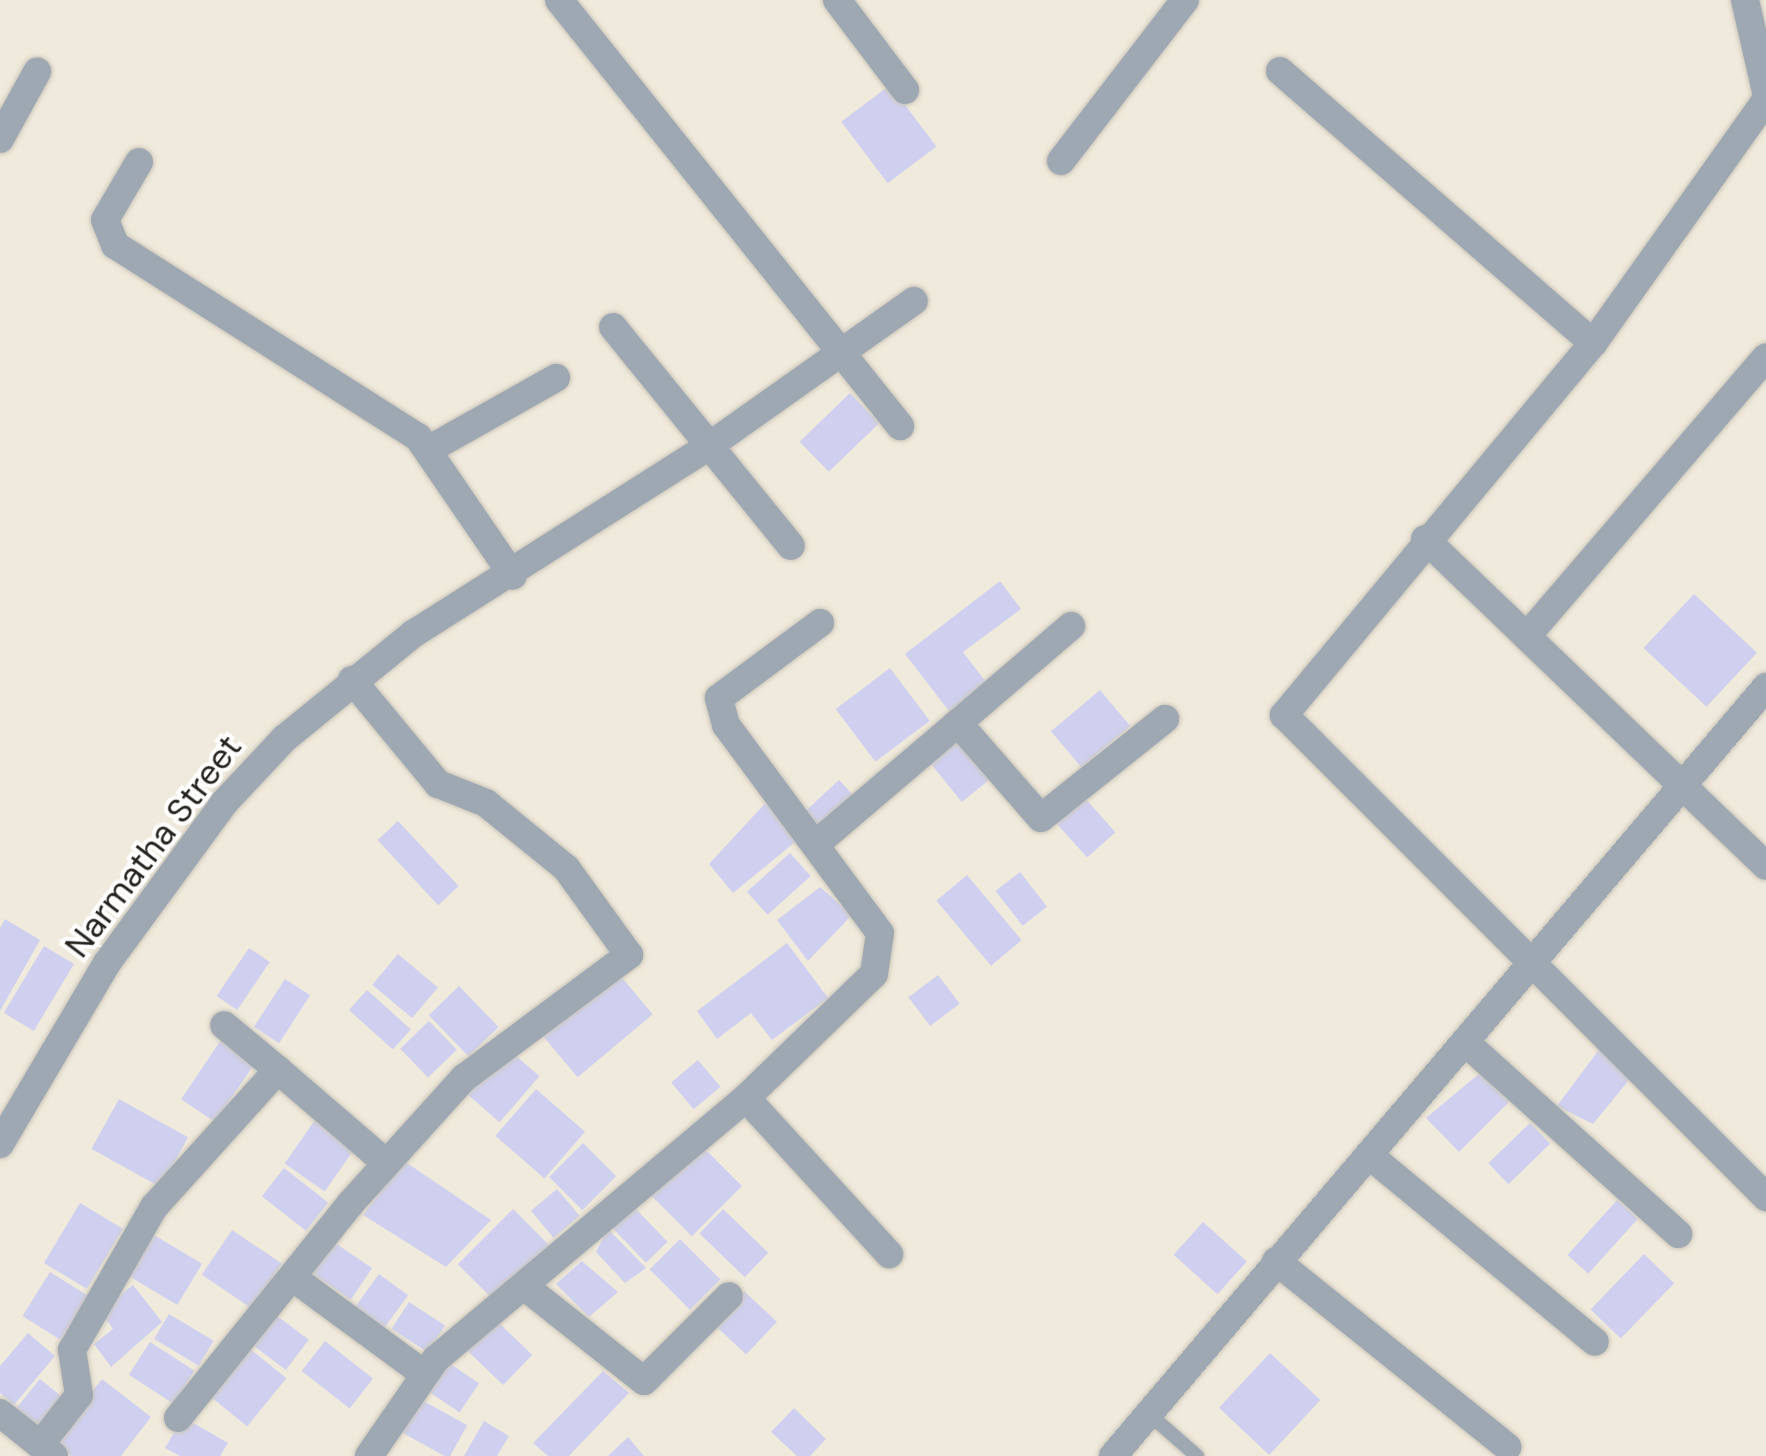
<!DOCTYPE html>
<html>
<head>
<meta charset="utf-8">
<style>
	body { margin:0 }
	#map { position:relative; width:1766px; height:1456px; overflow:hidden; background:#f0eadc; font-family:"DM Sans",sans-serif }
	div>[style] { position:absolute }
	[style*='--x'] { left:calc(var(--x)*1px); top:calc(var(--y)*1px); width:calc(var(--w)*1px); rotate:calc(var(--a)*1deg) }
	.building>* { inset:0; background:#cfd0f0; transform-origin:0 0 }
	.roads { filter:drop-shadow(0 0 2px #ccc6ba) drop-shadow(0 0 2px #ccc6ba) }
	.service>* { height:14px; margin:-7px; padding:0 7px; transform-origin:7px; border-radius:7px; background:#9da8b3 }
	.minor>* { height:28px; margin:-14px; padding:0 14px; transform-origin:14px; border-radius:14px; background:#9da8b3 }
	span { translate:-50% -50%; white-space:nowrap; text-align:center; line-height:1.15; -webkit-text-stroke:8px #fff; paint-order:stroke }
	.street-label { font-size:35px; color:#26231e }
</style>
</head>
<body>
<div id="map">
	<div class="building">
		<div style="left:890px;top:85px;width:77px;height:61px;rotate:53deg"></div>
		<div style="left:850px;top:393px;width:42px;height:70px;rotate:46deg"></div>
		<div style="clip-path:polygon(1000px 581px,1021px 609px,963px 652px,986px 682px,949px 711px,905px 654px)"></div>
		<div style="left:1694px;top:594px;width:86px;height:74px;rotate:43deg"></div>
		<div style="left:890px;top:668px;width:66px;height:68px;rotate:53deg"></div>
		<div style="left:1100px;top:690px;width:47px;height:64px;rotate:50deg"></div>
		<div style="left:955px;top:738px;width:54px;height:35px;rotate:51deg"></div>
		<div style="left:839px;top:780px;width:26px;height:46px;rotate:47deg"></div>
		<div style="left:1082px;top:795px;width:50px;height:38px;rotate:48deg"></div>
		<div style="clip-path:polygon(771px 797px,795px 842px,733px 893px,709px 864px)"></div>
		<div style="left:398px;top:821px;width:89px;height:28px;rotate:47deg"></div>
		<div style="left:790px;top:853px;width:31px;height:58px;rotate:48deg"></div>
		<div style="left:1020px;top:872px;width:44px;height:31px;rotate:52deg"></div>
		<div style="left:967px;top:875px;width:85px;height:40px;rotate:50deg"></div>
		<div style="clip-path:polygon(820px 887px,852px 915px,808px 961px,777px 920px)"></div>
		<div style="clip-path:polygon(5px 919px,40px 940px,0 1011px,0 928px)"></div>
		<div style="clip-path:polygon(787px 943px,828px 998px,772px 1040px,751px 1013px,717px 1039px,697px 1011px)"></div>
		<div style="left:44px;top:946px;width:35px;height:78px;rotate:31deg"></div>
		<div style="left:249px;top:948px;width:25px;height:58px;rotate:34deg"></div>
		<div style="left:398px;top:954px;width:52px;height:40px;rotate:40deg"></div>
		<div style="left:618px;top:973px;width:54px;height:98px;rotate:50deg"></div>
		<div style="left:938px;top:975px;width:36px;height:37px;rotate:53deg"></div>
		<div style="left:285px;top:979px;width:30px;height:57px;rotate:33deg"></div>
		<div style="left:459px;top:986px;width:57px;height:42px;rotate:46deg"></div>
		<div style="left:367px;top:990px;width:59px;height:27px;rotate:42deg"></div>
		<div style="left:429px;top:1021px;width:40px;height:40px;rotate:46deg"></div>
		<div style="left:223px;top:1037px;width:41px;height:75px;rotate:34deg"></div>
		<div style="clip-path:polygon(1601px 1047px,1634px 1074px,1593px 1124px,1557px 1106px)"></div>
		<div style="left:507px;top:1048px;width:43px;height:61px;rotate:41deg"></div>
		<div style="left:698px;top:1060px;width:35px;height:35px;rotate:50deg"></div>
		<div style="clip-path:polygon(1480px 1073px,1509px 1102px,1459px 1152px,1426px 1118px)"></div>
		<div style="left:536px;top:1089px;width:65px;height:62px;rotate:41deg"></div>
		<div style="left:119px;top:1099px;width:79px;height:57px;rotate:29deg"></div>
		<div style="left:315px;top:1120px;width:49px;height:53px;rotate:35deg"></div>
		<div style="left:1530px;top:1123px;width:29px;height:58px;rotate:46deg"></div>
		<div style="left:583px;top:1143px;width:47px;height:48px;rotate:45deg"></div>
		<div style="left:701px;top:1145px;width:58px;height:71px;rotate:45deg"></div>
		<div style="clip-path:polygon(404px 1161px,491px 1220px,446px 1267px,363px 1215px)"></div>
		<div style="left:284px;top:1168px;width:56px;height:36px;rotate:38deg"></div>
		<div style="left:557px;top:1189px;width:35px;height:34px;rotate:50deg"></div>
		<div style="left:1617px;top:1200px;width:28px;height:74px;rotate:42deg"></div>
		<div style="left:80px;top:1203px;width:50px;height:70px;rotate:31deg"></div>
		<div style="left:630px;top:1203px;width:54px;height:30px;rotate:46deg"></div>
		<div style="left:513px;top:1209px;width:52px;height:78px;rotate:45deg"></div>
		<div style="left:723px;top:1209px;width:63px;height:34px;rotate:44deg"></div>
		<div style="left:1203px;top:1222px;width:59px;height:44px;rotate:42deg"></div>
		<div style="clip-path:polygon(608px 1229px,646px 1268px,625px 1283px,596px 1252px)"></div>
		<div style="left:232px;top:1230px;width:60px;height:54px;rotate:34deg"></div>
		<div style="left:154px;top:1235px;width:56px;height:48px;rotate:31deg"></div>
		<div style="left:329px;top:1239px;width:52px;height:38px;rotate:34deg"></div>
		<div style="left:680px;top:1239px;width:57px;height:43px;rotate:45deg"></div>
		<div style="left:1644px;top:1254px;width:42px;height:77px;rotate:44deg"></div>
		<div style="clip-path:polygon(582px 1261px,618px 1292px,589px 1317px,556px 1284px)"></div>
		<div style="left:50px;top:1272px;width:45px;height:52px;rotate:32deg"></div>
		<div style="left:379px;top:1274px;width:36px;height:41px;rotate:36deg"></div>
		<div style="clip-path:polygon(133px 1285px,162px 1322px,111px 1367px,94px 1344px,113px 1329px,100px 1311px)"></div>
		<div style="left:744px;top:1291px;width:45px;height:45px;rotate:43deg"></div>
		<div style="left:409px;top:1302px;width:43px;height:32px;rotate:33deg"></div>
		<div style="left:272px;top:1312px;width:46px;height:38px;rotate:37deg"></div>
		<div style="left:169px;top:1314px;width:52px;height:29px;rotate:31deg"></div>
		<div style="left:492px;top:1316px;width:56px;height:42px;rotate:44deg"></div>
		<div style="clip-path:polygon(28px 1333px,55px 1356px,14px 1405px,0 1393px,0 1366px)"></div>
		<div style="left:325px;top:1341px;width:61px;height:38px;rotate:38deg"></div>
		<div style="left:150px;top:1342px;width:53px;height:39px;rotate:33deg"></div>
		<div style="left:249px;top:1348px;width:48px;height:62px;rotate:39deg"></div>
		<div style="left:1270px;top:1353px;width:69px;height:75px;rotate:43deg"></div>
		<div style="left:446px;top:1361px;width:40px;height:35px;rotate:34deg"></div>
		<div style="clip-path:polygon(603px 1371px,629px 1393px,569px 1456px,548px 1456px,533px 1443px)"></div>
		<div style="left:40px;top:1379px;width:32px;height:46px;rotate:39deg"></div>
		<div style="clip-path:polygon(102px 1379px,151px 1417px,121px 1456px,71px 1456px,53px 1442px)"></div>
		<div style="left:420px;top:1399px;width:54px;height:38px;rotate:29deg"></div>
		<div style="clip-path:polygon(794px 1408px,826px 1439px,810px 1456px,797px 1456px,771px 1432px)"></div>
		<div style="clip-path:polygon(183px 1417px,228px 1443px,220px 1456px,180px 1456px,165px 1448px)"></div>
		<div style="clip-path:polygon(484px 1421px,509px 1436px,497px 1456px,464px 1456px)"></div>
		<div style="clip-path:polygon(628px 1437px,644px 1456px,608px 1456px)"></div>
	</div>
	<div class="roads">
		<div class="service">
			<div style="--x:1149;--y:1414;--w:64;--a:41.2"></div>
		</div>
		<div class="minor">
			<div style="--x:559;--y:0;--w:546;--a:51.32"></div>
			<div style="--x:837;--y:0;--w:113;--a:52.9"></div>
			<div style="--x:1745;--y:0;--w:94;--a:77.1"></div>
			<div style="--x:1280;--y:71;--w:415;--a:41"></div>
			<div style="--x:1766;--y:100;--w:298;--a:125.4"></div>
			<div style="--x:1593;--y:343;--w:484;--a:129.7"></div>
			<div style="--x:1284;--y:715;--w:682;--a:45"></div>
			<div style="--x:0;--y:139;--w:77;--a:-61.1"></div>
			<div style="--x:1061;--y:161;--w:203;--a:-52.4"></div>
			<div style="--x:139;--y:162;--w:67;--a:120.4"></div>
			<div style="--x:105;--y:220;--w:27;--a:68"></div>
			<div style="--x:115;--y:245;--w:359;--a:32.4"></div>
			<div style="--x:418;--y:437;--w:168;--a:55.6"></div>
			<div style="--x:613;--y:327;--w:282;--a:50.9"></div>
			<div style="--x:428;--y:450;--w:147;--a:-29.4"></div>
			<div style="--x:1425;--y:539;--w:472;--a:43.8"></div>
			<div style="--x:1527;--y:636;--w:367;--a:-49.4"></div>
			<div style="--x:958;--y:723;--w:149;--a:-40.6"></div>
			<div style="--x:817;--y:843;--w:185;--a:-40.4"></div>
			<div style="--x:958;--y:723;--w:126;--a:48.9"></div>
			<div style="--x:1041;--y:818;--w:159;--a:-38.6"></div>
			<div style="--x:1465;--y:1042;--w:287;--a:42"></div>
			<div style="--x:278;--y:1070;--w:143;--a:40.7"></div>
			<div style="--x:746;--y:1098;--w:212;--a:47.5"></div>
			<div style="--x:0;--y:1144;--w:210;--a:-59.4"></div>
			<div style="--x:107;--y:963;--w:198;--a:-53.8"></div>
			<div style="--x:224;--y:803;--w:89;--a:-46.8"></div>
			<div style="--x:285;--y:738;--w:165;--a:-39.1"></div>
			<div style="--x:413;--y:634;--w:351;--a:-32.4"></div>
			<div style="--x:709;--y:446;--w:251;--a:-35.3"></div>
			<div style="--x:1369;--y:1155;--w:293;--a:39.6"></div>
			<div style="--x:1276;--y:1261;--w:297;--a:38.8"></div>
			<div style="--x:292;--y:1277;--w:164;--a:36.3"></div>
			<div style="--x:524;--y:1286;--w:153;--a:38.4"></div>
			<div style="--x:644;--y:1381;--w:120;--a:-45"></div>
			<div style="--x:0;--y:1413;--w:69;--a:38.5"></div>
			<div style="--x:178;--y:1418;--w:276;--a:-51.2"></div>
			<div style="--x:351;--y:1203;--w:169;--a:-47.9"></div>
			<div style="--x:464;--y:1078;--w:206;--a:-36.7"></div>
			<div style="--x:629;--y:955;--w:107;--a:-125.9"></div>
			<div style="--x:566;--y:868;--w:103;--a:-140.9"></div>
			<div style="--x:486;--y:803;--w:52;--a:-158.4"></div>
			<div style="--x:438;--y:784;--w:135;--a:-129.6"></div>
			<div style="--x:40;--y:1445;--w:63;--a:-52"></div>
			<div style="--x:79;--y:1395;--w:46;--a:-98.8"></div>
			<div style="--x:72;--y:1350;--w:165;--a:-60.2"></div>
			<div style="--x:154;--y:1207;--w:185;--a:-47.9"></div>
			<div style="--x:278;--y:1070;--w:70;--a:-140.2"></div>
			<div style="--x:369;--y:1456;--w:118;--a:-55.4"></div>
			<div style="--x:436;--y:1359;--w:405;--a:-40.1"></div>
			<div style="--x:746;--y:1098;--w:178;--a:-44.1"></div>
			<div style="--x:874;--y:974;--w:41;--a:-81.7"></div>
			<div style="--x:880;--y:933;--w:259;--a:-126.5"></div>
			<div style="--x:726;--y:725;--w:28;--a:-105"></div>
			<div style="--x:719;--y:698;--w:126;--a:-36.6"></div>
			<div style="--x:1113;--y:1456;--w:1009;--a:-49.66"></div>
		</div>
	</div>
	<div class="street-label">
		<span style="left:153px;top:846px;rotate:-53deg">Narmatha Street</span>
	</div>
</div>
</body>
</html>
